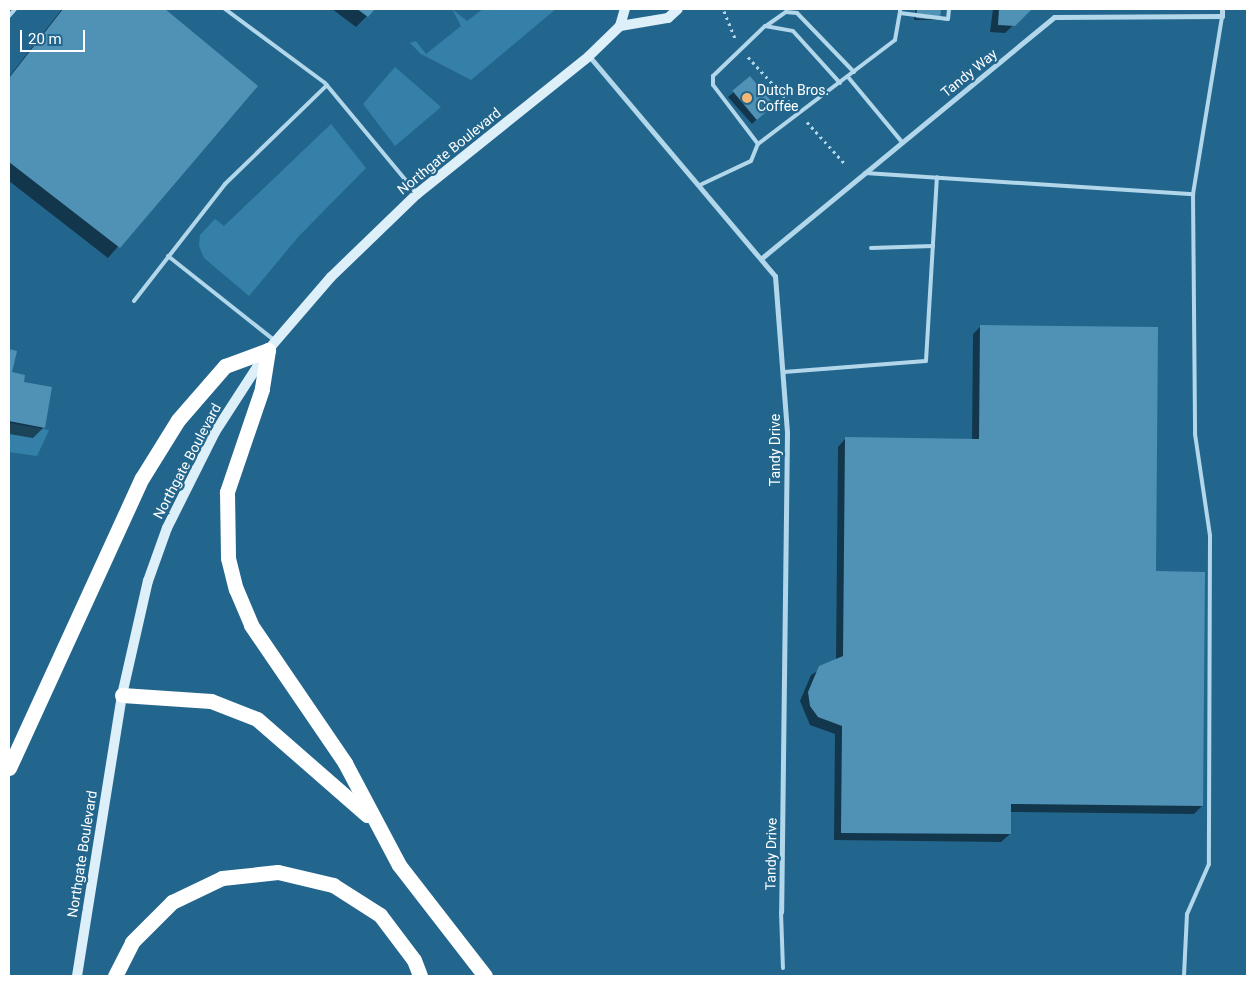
<!DOCTYPE html>
<html>
<head>
<meta charset="utf-8">
<style>
	body { margin:0 }
	#map { position:relative; width:1256px; height:985px; overflow:hidden; background:#23668d; font-family:Roboto,sans-serif }
	div>[style] { position:absolute }
	[style*='--x'] { left:calc(var(--x)*1px); top:calc(var(--y)*1px); width:calc(var(--w)*1px); rotate:calc(var(--a)*1deg) }
	.green>* { inset:0; background:#3480a8 }
	.shadow>* { inset:0; background:#0007 }
	.building>* { inset:0; background:#5092b6; transform-origin:0 0 }
	.path>* { height:3px; margin-top:-1.5px; transform-origin:0; background:repeating-linear-gradient(90deg,#b2d7eb 0 2.5px,transparent 0 6.5px) }
	.lane>* { height:4px; margin:-2px; padding:0 2px; transform-origin:2px; border-radius:2px; background:#b2d7eb }
	.street>* { height:5px; margin:-2.5px; padding:0 2.5px; transform-origin:2.5px; border-radius:2.5px; background:#b2d7eb }
	.secondary>* { height:10px; margin:-5px; padding:0 5px; transform-origin:5px; border-radius:5px; background:#ddeff9 }
	.highway>* { height:15px; margin:-7.5px; padding:0 7.5px; transform-origin:7.5px; border-radius:7.5px; background:#fff }
	.dots>* { width:14px; height:14px; translate:-50% -50%; box-sizing:border-box; border:2px solid #23668d; border-radius:50% }
	span { translate:-50% -50%; white-space:nowrap; text-align:center; line-height:1.15; -webkit-text-stroke:4.5px #23668d; paint-order:stroke }
	.street-label { font-size:14px; color:#fff }
	.poi-label { font-size:14px; color:#fff }
	.left { translate:0 -50%; text-align:left }
	.frame { position:absolute; inset:0; border:10px solid #fff; pointer-events:none }
	.scale { position:absolute; left:20px; top:30px; width:65px; height:22px; box-sizing:border-box; border:2px solid #fff; border-top:0; padding-left:6px; font-size:15px; line-height:18px; white-space:nowrap; color:#fff; -webkit-text-stroke:4px #23668d; paint-order:stroke }
</style>
</head>
<body>
<div id="map">
	<div class="green">
		<div style="clip-path:polygon(452px 9px,467px 21px,483px 9px,556px 9px,471px 80px,421px 54px,410px 43px,416px 41px,426px 54px,461px 26px)"></div>
		<div style="clip-path:polygon(395px 67px,441px 107px,395px 146px,363px 104px)"></div>
		<div style="clip-path:polygon(331px 124px,366px 168px,299px 236px,249px 296px,204px 258px,199px 246px,200px 235px,215px 219px,224px 226px)"></div>
		<div style="clip-path:polygon(9px 423px,49px 430px,37px 456px,9px 452px)"></div>
	</div>
	<div class="shadow">
		<div style="clip-path:polygon(62px 9px,163px 9px,257px 86px,108px 258px,9px 181px,9px 77px)"></div>
		<div style="clip-path:polygon(332px 9px,374px 9px,356px 27px)"></div>
		<div style="clip-path:polygon(916px 9px,940px 9px,938px 20px,914px 20px)"></div>
		<div style="clip-path:polygon(993px 9px,1030px 9px,1005px 33px,990px 32px)"></div>
		<div style="clip-path:polygon(734px 92px,767px 110px,752px 124px,728px 97px)"></div>
		<div style="clip-path:polygon(981px 326px,1155px 572px,1202px 806px,1194px 814px,1010px 812px,1010px 834px,1001px 842px,834px 840px,835px 734px,810px 725px,800px 701px,811px 675px,836px 660px,838px 447px,846px 438px,972px 440px,973px 334px)"></div>
		<div style="clip-path:polygon(9px 350px,15px 352px,11px 373px,22px 383px,43px 428px,33px 438px,9px 434px)"></div>
	</div>
	<div class="building">
		<div style="clip-path:polygon(63px 9px,165px 9px,258px 86px,120px 248px,9px 162px,9px 78px)"></div>
		<div style="clip-path:polygon(357px 9px,375px 9px,368px 17px)"></div>
		<div style="clip-path:polygon(917px 9px,941px 9px,940px 20px,916px 18px)"></div>
		<div style="clip-path:polygon(999px 9px,1032px 9px,1015px 26px,998px 25px)"></div>
		<div style="left:750px;top:76px;width:38px;height:23px;rotate:50deg"></div>
		<div style="clip-path:polygon(980px 325px,1158px 327px,1156px 571px,1205px 572px,1203px 806px,1011px 804px,1011px 834px,841px 833px,842px 726px,818px 717px,810px 706px,808px 692px,819px 666px,843px 656px,845px 437px,979px 439px)"></div>
		<div style="clip-path:polygon(9px 349px,17px 351px,12px 372px,25px 375px,24px 382px,52px 387px,45px 428px,9px 421px)"></div>
	</div>
	<div class="path">
		<div style="--x:724;--y:11;--w:29;--a:68"></div>
		<div style="--x:748;--y:57;--w:64;--a:47.5"></div>
		<div style="--x:807;--y:122;--w:58;--a:47.8"></div>
	</div>
	<div class="lane">
		<div style="--x:225;--y:9;--w:124;--a:36.5"></div>
		<div style="--x:325;--y:83;--w:144;--a:50.3"></div>
		<div style="--x:900;--y:9;--w:4;--a:90"></div>
		<div style="--x:900;--y:13;--w:48;--a:7.1"></div>
		<div style="--x:948;--y:19;--w:10;--a:-84"></div>
		<div style="--x:9;--y:16;--w:9;--a:-49"></div>
		<div style="--x:766;--y:26;--w:24;--a:-35"></div>
		<div style="--x:786;--y:12;--w:11;--a:5"></div>
		<div style="--x:797;--y:13;--w:82;--a:46"></div>
		<div style="--x:848;--y:77;--w:85;--a:50.3"></div>
		<div style="--x:758;--y:144;--w:74;--a:-127.3"></div>
		<div style="--x:713;--y:85;--w:9;--a:-90"></div>
		<div style="--x:713;--y:76;--w:72;--a:-43.9"></div>
		<div style="--x:765;--y:26;--w:28;--a:10"></div>
		<div style="--x:793;--y:31;--w:70;--a:47.9"></div>
		<div style="--x:865;--y:173;--w:329;--a:3.7"></div>
		<div style="--x:1193;--y:194;--w:240;--a:89.5"></div>
		<div style="--x:1195;--y:434;--w:103;--a:81.6"></div>
		<div style="--x:1210;--y:536;--w:328;--a:90.2"></div>
		<div style="--x:1209;--y:864;--w:55;--a:113.7"></div>
		<div style="--x:1187;--y:914;--w:62;--a:92.8"></div>
		<div style="--x:700;--y:185;--w:56;--a:-25.2"></div>
		<div style="--x:751;--y:161;--w:18;--a:-68"></div>
		<div style="--x:758;--y:144;--w:172;--a:-37.2"></div>
		<div style="--x:895;--y:40;--w:27;--a:-80"></div>
		<div style="--x:1193;--y:194;--w:180;--a:-80.7"></div>
		<div style="--x:871;--y:248;--w:62;--a:-1.8"></div>
		<div style="--x:168;--y:256;--w:135;--a:38.4"></div>
		<div style="--x:134;--y:301;--w:148;--a:-52.1"></div>
		<div style="--x:225;--y:184;--w:142;--a:-44.1"></div>
		<div style="--x:784;--y:372;--w:142;--a:-4.4"></div>
		<div style="--x:926;--y:361;--w:184;--a:-86.6"></div>
		<div style="--x:781;--y:912;--w:56;--a:88"></div>
	</div>
	<div class="street">
		<div style="--x:589;--y:56;--w:288;--a:49.8"></div>
		<div style="--x:775;--y:276;--w:157;--a:85.6"></div>
		<div style="--x:787;--y:433;--w:479;--a:90.7"></div>
		<div style="--x:763;--y:257;--w:377;--a:-39.5"></div>
		<div style="--x:1054;--y:17;--w:168;--a:-0.3"></div>
		<div style="--x:1222;--y:16;--w:7;--a:-90"></div>
	</div>
	<div class="secondary">
		<div style="--x:620;--y:26;--w:49;--a:-9.5"></div>
		<div style="--x:668;--y:18;--w:13;--a:-42"></div>
		<div style="--x:77;--y:976;--w:285;--a:-80.9"></div>
		<div style="--x:122;--y:695;--w:117;--a:-77.2"></div>
		<div style="--x:148;--y:581;--w:56;--a:-70.3"></div>
		<div style="--x:167;--y:528;--w:107;--a:-63.4"></div>
		<div style="--x:215;--y:432;--w:98;--a:-57.1"></div>
		<div style="--x:268;--y:350;--w:96;--a:-49.2"></div>
		<div style="--x:331;--y:277;--w:120;--a:-44"></div>
		<div style="--x:417;--y:194;--w:221;--a:-38.7"></div>
		<div style="--x:589;--y:56;--w:43;--a:-44.1"></div>
		<div style="--x:620;--y:26;--w:18;--a:-74"></div>
	</div>
	<div class="highway">
		<div style="--x:122;--y:695;--w:89;--a:3.9"></div>
		<div style="--x:211;--y:701;--w:49;--a:21.4"></div>
		<div style="--x:257;--y:719;--w:146;--a:41.1"></div>
		<div style="--x:9;--y:768;--w:319;--a:-65.4"></div>
		<div style="--x:142;--y:478;--w:68;--a:-58.2"></div>
		<div style="--x:178;--y:420;--w:72;--a:-49"></div>
		<div style="--x:225;--y:366;--w:46;--a:-20.4"></div>
		<div style="--x:268;--y:350;--w:39;--a:99"></div>
		<div style="--x:262;--y:389;--w:109;--a:108.8"></div>
		<div style="--x:227;--y:492;--w:66;--a:89.1"></div>
		<div style="--x:228;--y:558;--w:32;--a:76"></div>
		<div style="--x:236;--y:589;--w:39;--a:67"></div>
		<div style="--x:251;--y:625;--w:167;--a:55.7"></div>
		<div style="--x:345;--y:763;--w:115;--a:62.1"></div>
		<div style="--x:399;--y:865;--w:140;--a:52.2"></div>
		<div style="--x:115;--y:976;--w:38;--a:-63"></div>
		<div style="--x:132;--y:942;--w:57;--a:-45"></div>
		<div style="--x:172;--y:902;--w:55;--a:-25.6"></div>
		<div style="--x:222;--y:878;--w:56;--a:-6.1"></div>
		<div style="--x:278;--y:872;--w:57;--a:13.3"></div>
		<div style="--x:333;--y:885;--w:56;--a:32.6"></div>
		<div style="--x:380;--y:915;--w:56;--a:52.9"></div>
		<div style="--x:414;--y:960;--w:17;--a:69"></div>
	</div>
	<div class="dots">
		<div style="left:747px;top:98px;background:#f6b775"></div>
	</div>
	<div class="street-label">
		<span style="left:969px;top:73px;rotate:-39deg">Tandy Way</span>
		<span style="left:449px;top:151px;rotate:-39deg">Northgate Boulevard</span>
		<span style="left:775px;top:450px;rotate:-90deg">Tandy Drive</span>
		<span style="left:187px;top:461px;rotate:-62deg">Northgate Boulevard</span>
		<span style="left:82px;top:854px;rotate:-81deg">Northgate Boulevard</span>
		<span style="left:771px;top:854px;rotate:-89deg">Tandy Drive</span>
	</div>
	<div class="poi-label">
		<span class="left" style="left:757px;top:98px">Dutch Bros.<br>Coffee</span>
	</div>
	<div class="frame"></div>
	<div class="scale">20 m</div>
</div>
</body>
</html>
